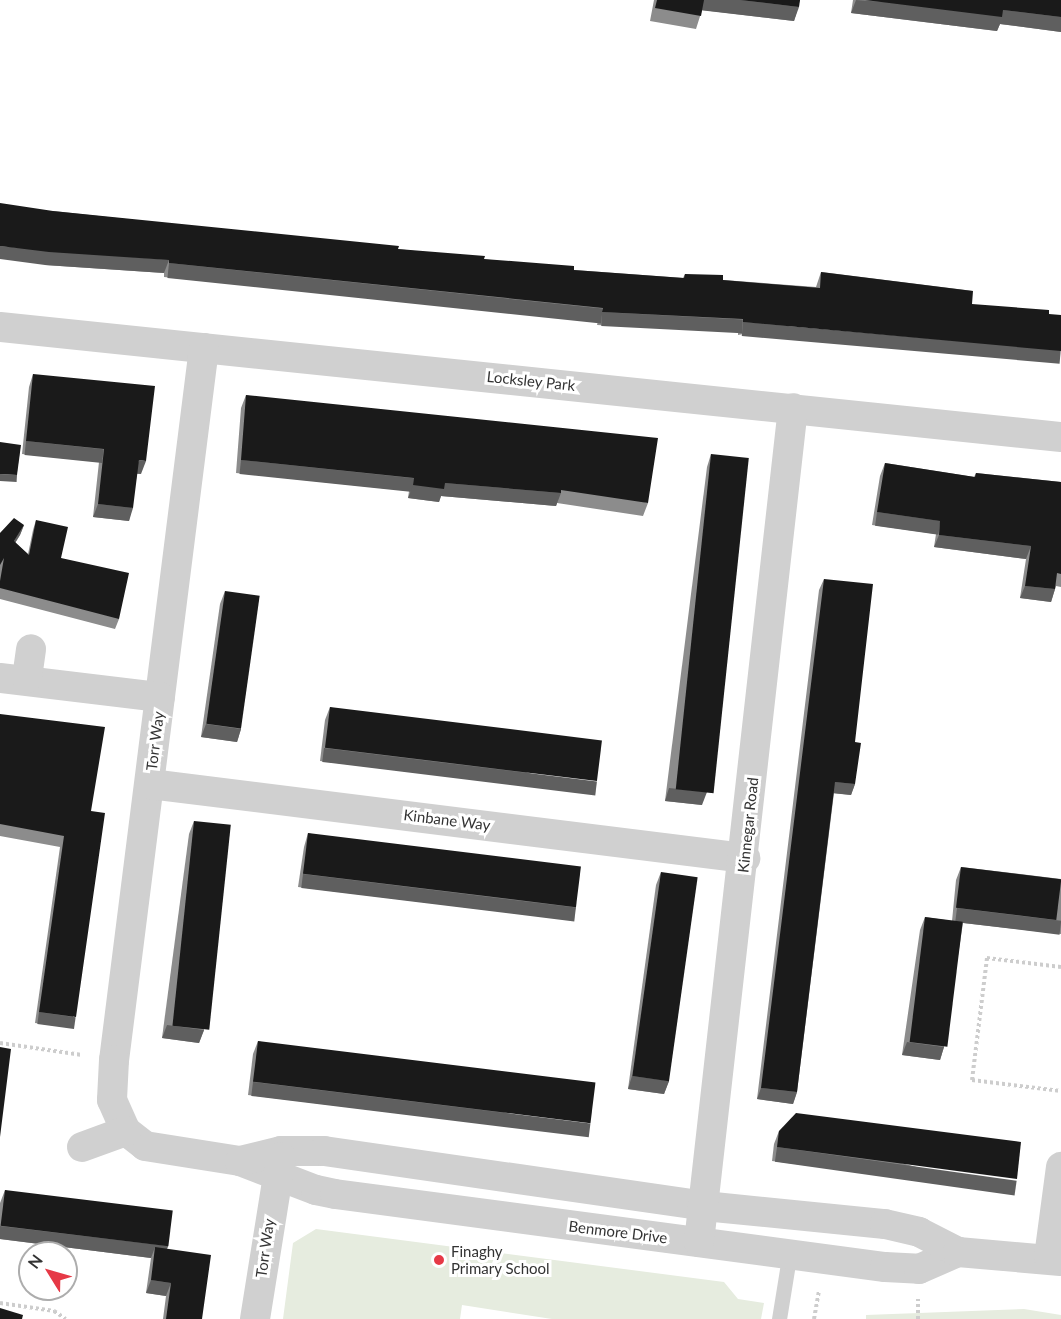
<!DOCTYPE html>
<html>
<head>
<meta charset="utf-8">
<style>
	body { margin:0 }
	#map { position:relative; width:1061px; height:1319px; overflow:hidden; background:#fff; font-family:Lato,sans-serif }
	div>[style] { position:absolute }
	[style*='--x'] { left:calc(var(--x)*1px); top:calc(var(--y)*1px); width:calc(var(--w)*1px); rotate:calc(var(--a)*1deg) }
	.green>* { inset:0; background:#e6ecdf }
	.path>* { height:4px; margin-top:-2px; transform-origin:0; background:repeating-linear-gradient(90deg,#cdcdcd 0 3px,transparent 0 6px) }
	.lane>* { height:15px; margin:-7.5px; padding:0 7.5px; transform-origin:7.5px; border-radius:7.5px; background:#d0d0d0 }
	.street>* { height:30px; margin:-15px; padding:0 15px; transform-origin:15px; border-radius:15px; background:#d0d0d0 }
	.wall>* { inset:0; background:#8c8c8c }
	.shaded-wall>* { inset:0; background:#5f5f5f; transform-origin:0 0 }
	.building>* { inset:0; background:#1a1a1a; transform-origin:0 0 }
	.dots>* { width:16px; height:16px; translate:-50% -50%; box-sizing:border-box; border:3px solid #fff; border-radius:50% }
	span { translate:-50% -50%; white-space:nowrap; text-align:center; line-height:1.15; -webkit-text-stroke:6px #fff; paint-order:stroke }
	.street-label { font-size:15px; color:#333 }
	.poi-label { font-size:15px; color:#333 }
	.left { translate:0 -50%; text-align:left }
	.north { position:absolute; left:18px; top:1241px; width:60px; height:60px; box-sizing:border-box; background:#fff; border:2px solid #adadad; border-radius:50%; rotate:307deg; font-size:16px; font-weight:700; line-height:24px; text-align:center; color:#333 }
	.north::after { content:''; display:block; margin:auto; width:21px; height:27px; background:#e63946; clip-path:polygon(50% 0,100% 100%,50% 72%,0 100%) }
</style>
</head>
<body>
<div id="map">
	<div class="green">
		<div style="clip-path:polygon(316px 1229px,724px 1282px,738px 1299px,764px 1303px,761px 1319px,552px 1319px,462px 1305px,460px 1319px,283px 1319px,293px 1243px)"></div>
		<div style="clip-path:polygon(1024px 1309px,1061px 1315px,1061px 1319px,866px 1319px,866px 1315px)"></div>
	</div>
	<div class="path">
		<div style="--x:1061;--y:967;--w:75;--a:-173.1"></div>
		<div style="--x:987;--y:958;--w:123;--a:97"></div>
		<div style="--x:972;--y:1080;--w:90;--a:7"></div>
		<div style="--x:0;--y:1043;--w:83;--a:8.3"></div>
		<div style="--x:0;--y:1303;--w:55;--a:8.4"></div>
		<div style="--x:54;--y:1311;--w:14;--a:34"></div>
		<div style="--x:814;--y:1319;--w:29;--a:-80"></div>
		<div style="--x:918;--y:1319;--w:20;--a:-90"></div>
	</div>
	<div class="lane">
		<div style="--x:779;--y:1319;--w:63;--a:-80.8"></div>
	</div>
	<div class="street">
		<div style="--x:0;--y:327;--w:1067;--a:5.92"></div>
		<div style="--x:204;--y:348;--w:718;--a:97.2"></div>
		<div style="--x:114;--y:1060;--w:40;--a:92.9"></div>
		<div style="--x:112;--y:1100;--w:34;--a:66"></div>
		<div style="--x:126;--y:1131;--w:24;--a:38"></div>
		<div style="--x:145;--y:1146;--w:96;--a:9"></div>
		<div style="--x:240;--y:1161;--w:81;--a:20.9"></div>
		<div style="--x:316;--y:1190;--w:19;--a:12"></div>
		<div style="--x:335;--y:1194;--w:555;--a:7.56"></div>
		<div style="--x:885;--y:1267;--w:34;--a:3"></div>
		<div style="--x:919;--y:1269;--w:43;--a:-23.6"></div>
		<div style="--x:0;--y:678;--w:161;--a:6.8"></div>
		<div style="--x:27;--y:678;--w:29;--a:-82"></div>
		<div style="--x:150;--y:784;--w:600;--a:7.09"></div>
		<div style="--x:82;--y:1147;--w:47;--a:-20"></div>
		<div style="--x:240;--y:1161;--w:42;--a:-13.7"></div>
		<div style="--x:281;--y:1151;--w:43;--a:0"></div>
		<div style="--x:324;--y:1151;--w:384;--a:8.2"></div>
		<div style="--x:704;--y:1206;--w:182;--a:5.7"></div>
		<div style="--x:885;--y:1224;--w:35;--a:13"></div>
		<div style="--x:919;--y:1232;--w:44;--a:27.1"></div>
		<div style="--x:958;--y:1252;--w:103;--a:5"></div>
		<div style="--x:699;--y:1242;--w:839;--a:-83.57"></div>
		<div style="--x:1049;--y:1257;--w:91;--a:-82.4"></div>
		<div style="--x:255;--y:1319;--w:164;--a:-80.9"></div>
	</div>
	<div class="wall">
		<div style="clip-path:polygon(654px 0,800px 0,794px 21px,702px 10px,696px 29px,650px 21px)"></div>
		<div style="clip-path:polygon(853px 0,1061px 0,1061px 32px,1000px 24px,997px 31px,851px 13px)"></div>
		<div style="clip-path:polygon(53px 211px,398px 249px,574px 270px,683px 278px,685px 274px,723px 280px,816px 287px,821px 272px,973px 291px,738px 335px,738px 332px,597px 325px,598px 321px,164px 277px,164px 273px,45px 265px)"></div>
		<div style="clip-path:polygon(33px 374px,141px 474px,137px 474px,129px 521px,93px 517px,99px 462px,22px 454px,29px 387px)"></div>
		<div style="clip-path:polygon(246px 395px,648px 503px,643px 516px,557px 503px,556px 506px,441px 496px,439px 502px,408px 498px,409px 491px,236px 473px,241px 408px)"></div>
		<div style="clip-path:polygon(711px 454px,702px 805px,665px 801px,707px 467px)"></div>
		<div style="clip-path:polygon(885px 463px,974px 477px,976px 473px,1061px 482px,1061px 587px,1056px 586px,1051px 602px,1020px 598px,1026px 559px,934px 547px,936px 534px,872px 525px,880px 476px)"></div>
		<div style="clip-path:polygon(36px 520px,61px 558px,119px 619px,115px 629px,0 599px,0 533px,24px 525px,20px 535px,15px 543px,28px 554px,33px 530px)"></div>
		<div style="clip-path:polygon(824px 579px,855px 742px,855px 784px,851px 795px,834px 793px,797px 1092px,793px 1104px,757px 1099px,819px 590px)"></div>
		<div style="clip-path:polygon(225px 591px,241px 729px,237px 742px,201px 737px,220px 604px)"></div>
		<div style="clip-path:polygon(330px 707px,592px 794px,320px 761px,325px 720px)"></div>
		<div style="clip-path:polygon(0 714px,91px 811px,72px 1028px,35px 1023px,60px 847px,0 836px)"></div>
		<div style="clip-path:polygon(194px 821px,204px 1030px,199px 1043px,162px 1038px,189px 834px)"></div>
		<div style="clip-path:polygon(308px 833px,576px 907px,571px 920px,298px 887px,304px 847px)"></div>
		<div style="clip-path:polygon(961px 867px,1061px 879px,1061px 934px,963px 923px,944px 1047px,940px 1060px,902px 1055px,920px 930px,925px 917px,952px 921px,956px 880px)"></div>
		<div style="clip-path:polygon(661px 872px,669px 1081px,664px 1094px,628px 1089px,656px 885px)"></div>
		<div style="clip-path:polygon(258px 1041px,587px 1136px,248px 1095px,253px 1054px)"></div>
		<div style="clip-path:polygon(779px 1131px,1012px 1192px,772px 1161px,774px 1144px)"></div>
		<div style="clip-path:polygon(5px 1190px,168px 1246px,167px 1249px,202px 1319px,163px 1319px,166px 1296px,146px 1293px,151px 1258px,0 1239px,0 1203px)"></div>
	</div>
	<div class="shaded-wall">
		<div style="clip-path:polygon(703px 0,740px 0,799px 7px,794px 21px,699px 10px)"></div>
		<div style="clip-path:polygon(856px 0,1003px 10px,1061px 17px,1061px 32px,1000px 24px,997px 31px,851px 13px)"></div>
		<div style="clip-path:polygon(0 246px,169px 260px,164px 273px,45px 265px,0 259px)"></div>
		<div style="left:169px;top:263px;width:436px;height:15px;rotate:6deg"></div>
		<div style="left:602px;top:312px;width:141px;height:14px;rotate:3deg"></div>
		<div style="left:743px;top:322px;width:319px;height:14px;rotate:5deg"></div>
		<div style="left:26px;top:441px;width:78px;height:14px;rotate:6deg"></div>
		<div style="clip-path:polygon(139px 460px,146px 461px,141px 474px,134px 473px)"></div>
		<div style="left:241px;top:460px;width:174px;height:14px;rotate:6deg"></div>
		<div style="left:0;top:474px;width:17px;height:7px;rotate:3deg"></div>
		<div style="clip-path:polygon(445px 483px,561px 493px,556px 506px,441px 496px,439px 502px,408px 498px,413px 485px)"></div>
		<div style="clip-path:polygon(98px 504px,133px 508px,129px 521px,93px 517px)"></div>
		<div style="left:877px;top:512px;width:64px;height:14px;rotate:8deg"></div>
		<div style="clip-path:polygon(24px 525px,20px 535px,10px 551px,14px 541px)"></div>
		<div style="clip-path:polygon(939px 535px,1031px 546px,1026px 559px,934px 547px)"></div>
		<div style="clip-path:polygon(1025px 586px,1055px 589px,1051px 602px,1020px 598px)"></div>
		<div style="clip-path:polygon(206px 724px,241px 729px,237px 742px,201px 737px)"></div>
		<div style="left:324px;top:748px;width:275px;height:14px;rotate:7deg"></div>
		<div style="clip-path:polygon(835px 782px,855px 784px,851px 795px,831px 793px)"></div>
		<div style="clip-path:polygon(669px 788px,707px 792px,702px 805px,665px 801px)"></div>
		<div style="left:303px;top:874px;width:275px;height:14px;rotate:7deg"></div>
		<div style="left:957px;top:908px;width:105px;height:14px;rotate:7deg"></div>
		<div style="left:39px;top:1012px;width:37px;height:12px;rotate:8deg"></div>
		<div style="clip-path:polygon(167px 1025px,204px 1030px,199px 1043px,162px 1038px)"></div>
		<div style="clip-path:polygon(907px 1042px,944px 1047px,940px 1060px,902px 1055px)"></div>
		<div style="clip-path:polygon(632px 1076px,669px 1081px,664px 1094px,628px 1089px)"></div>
		<div style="left:253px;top:1082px;width:340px;height:14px;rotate:7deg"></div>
		<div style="clip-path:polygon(761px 1088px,797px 1092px,793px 1104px,757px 1099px)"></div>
		<div style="left:777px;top:1147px;width:242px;height:15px;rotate:8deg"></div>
		<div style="clip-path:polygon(0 1226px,168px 1246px,163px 1260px,155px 1247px,151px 1258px,0 1239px)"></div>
		<div style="clip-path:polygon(151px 1280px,171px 1283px,166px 1296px,146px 1293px)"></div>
	</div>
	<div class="building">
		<div style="clip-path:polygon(657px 0,704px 0,701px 16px,655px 8px)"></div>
		<div style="clip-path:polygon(740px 0,800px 0,799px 7px)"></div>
		<div style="clip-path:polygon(865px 0,1061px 0,1061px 17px,1003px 10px,1002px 17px)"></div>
		<div style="clip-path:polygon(0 203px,53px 211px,399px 246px,398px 249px,485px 256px,484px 259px,574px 266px,574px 270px,684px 278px,685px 274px,723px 275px,723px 280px,820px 288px,821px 272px,973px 291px,972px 304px,1049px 310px,1049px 314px,1061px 315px,1061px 351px,743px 322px,743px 319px,602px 312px,603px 308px,169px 263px,169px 260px,49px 252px,0 246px)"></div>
		<div style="clip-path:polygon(33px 374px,155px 386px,146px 461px,139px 460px,133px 508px,98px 504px,104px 449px,26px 441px)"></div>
		<div style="clip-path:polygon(246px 395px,658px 438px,648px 503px,561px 490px,561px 493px,445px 483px,444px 489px,413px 485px,414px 478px,241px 460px)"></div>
		<div style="clip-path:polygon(0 442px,21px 445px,17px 475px,0 474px)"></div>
		<div style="left:711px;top:454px;width:38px;height:337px;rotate:6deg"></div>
		<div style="clip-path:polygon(885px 463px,975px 477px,976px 473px,1061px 482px,1061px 574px,1057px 573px,1055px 589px,1025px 586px,1031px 546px,939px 535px,940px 521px,877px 512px)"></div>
		<div style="clip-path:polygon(14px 518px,24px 525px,14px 541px,29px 555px,36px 520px,68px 527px,61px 558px,129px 573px,119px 619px,0 588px,0 581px,4px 558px,0 565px,0 533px)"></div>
		<div style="clip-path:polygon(824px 579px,873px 584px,855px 742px,861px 743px,855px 784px,835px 782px,797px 1092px,761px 1088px)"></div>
		<div style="left:225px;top:591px;width:35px;height:134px;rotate:8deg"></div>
		<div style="left:330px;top:707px;width:274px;height:41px;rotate:7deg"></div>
		<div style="clip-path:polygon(0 714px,105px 727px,91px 811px,105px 813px,76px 1017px,39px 1012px,64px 836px,0 824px)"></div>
		<div style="left:194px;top:821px;width:37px;height:206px;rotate:6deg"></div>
		<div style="left:308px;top:833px;width:275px;height:41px;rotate:7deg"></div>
		<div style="left:961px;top:867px;width:101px;height:41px;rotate:7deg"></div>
		<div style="left:661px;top:872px;width:37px;height:206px;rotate:8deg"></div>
		<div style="left:925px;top:917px;width:38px;height:126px;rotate:7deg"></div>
		<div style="left:258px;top:1041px;width:340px;height:41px;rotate:7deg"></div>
		<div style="clip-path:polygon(0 1047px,11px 1049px,0 1137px)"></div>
		<div style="clip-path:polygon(796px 1113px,1021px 1142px,1017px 1179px,777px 1147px,779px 1131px)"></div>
		<div style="left:5px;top:1190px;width:169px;height:36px;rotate:7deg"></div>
		<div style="clip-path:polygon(155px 1247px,211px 1255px,202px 1319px,166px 1319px,171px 1283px,151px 1280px)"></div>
		<div style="clip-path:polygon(0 1308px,23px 1315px,22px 1319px,0 1319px)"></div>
	</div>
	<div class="dots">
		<div style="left:439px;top:1260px;background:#e63946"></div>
	</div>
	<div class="street-label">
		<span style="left:531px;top:381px;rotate:6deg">Locksley Park</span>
		<span style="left:155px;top:741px;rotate:-83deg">Torr Way</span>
		<span style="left:447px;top:820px;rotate:7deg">Kinbane Way</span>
		<span style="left:748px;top:825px;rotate:-84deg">Kinnegar Road</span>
		<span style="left:618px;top:1232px;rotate:7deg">Benmore Drive</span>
		<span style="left:265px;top:1248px;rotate:-82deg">Torr Way</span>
	</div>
	<div class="poi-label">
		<span class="left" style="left:451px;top:1260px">Finaghy<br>Primary School</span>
	</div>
	<div class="north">N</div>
</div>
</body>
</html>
